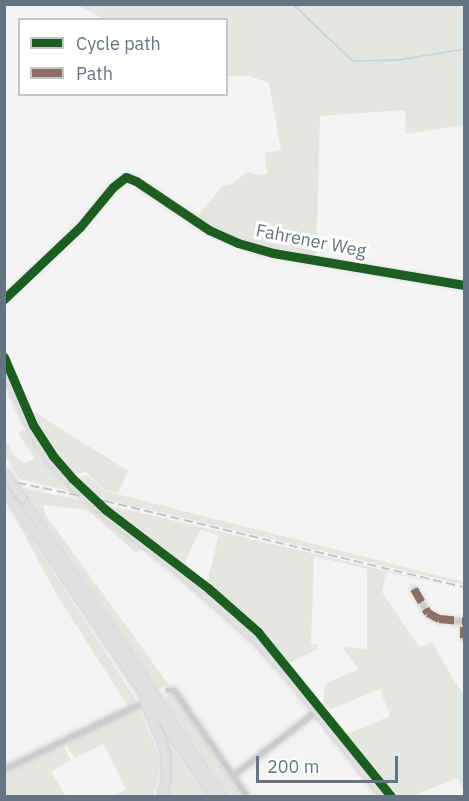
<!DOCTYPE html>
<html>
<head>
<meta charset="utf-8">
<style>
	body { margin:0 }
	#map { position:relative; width:469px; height:801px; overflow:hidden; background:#f4f4f3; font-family:"IBM Plex Sans",sans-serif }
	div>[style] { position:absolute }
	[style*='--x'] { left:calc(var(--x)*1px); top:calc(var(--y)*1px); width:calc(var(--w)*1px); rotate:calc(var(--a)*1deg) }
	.green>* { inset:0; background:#e4e7e1; transform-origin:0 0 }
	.stream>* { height:1.5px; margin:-0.75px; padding:0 0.75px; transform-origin:0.75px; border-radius:0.75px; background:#cdd3d6 }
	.roads { filter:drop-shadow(0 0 2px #d0d1d1) drop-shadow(0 0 2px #d0d1d1) }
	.street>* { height:4.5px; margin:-2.25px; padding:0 2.25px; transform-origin:2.25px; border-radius:2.25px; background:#cacccd }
	.secondary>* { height:6px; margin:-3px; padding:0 3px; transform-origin:3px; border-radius:3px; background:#dfe0e0 }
	.highway>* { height:8px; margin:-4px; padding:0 4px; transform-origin:4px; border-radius:4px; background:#dfe0e0 }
	.rail>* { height:1.5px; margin-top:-0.75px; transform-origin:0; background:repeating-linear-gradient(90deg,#c1c2c3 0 9px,transparent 0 13.5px) }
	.bridges { filter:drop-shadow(0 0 2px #d0d1d1) drop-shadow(0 0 2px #d0d1d1) }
	.secondary-bridge>* { height:6px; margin:-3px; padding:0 3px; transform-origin:3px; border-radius:3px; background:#dfe0e0 }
	.highway-bridge>* { height:8px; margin:-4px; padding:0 4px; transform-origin:4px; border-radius:4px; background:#dfe0e0 }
	.quiet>* { height:8px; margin-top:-4px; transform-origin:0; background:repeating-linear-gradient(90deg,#8d6e63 0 15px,transparent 0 23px) }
	.cycleway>* { height:9px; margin:-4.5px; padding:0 4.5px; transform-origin:4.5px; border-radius:4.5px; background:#1b5e20 }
	span { translate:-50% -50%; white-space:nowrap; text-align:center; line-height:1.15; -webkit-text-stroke:6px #fff; paint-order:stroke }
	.street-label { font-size:18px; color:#657482 }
	.frame { position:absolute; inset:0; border:6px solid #657482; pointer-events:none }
	.legend { position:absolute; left:18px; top:18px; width:210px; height:78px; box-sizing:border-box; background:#fff; border:2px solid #c1c7cd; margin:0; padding:8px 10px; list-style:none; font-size:18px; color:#657482 }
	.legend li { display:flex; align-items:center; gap:12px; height:30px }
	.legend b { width:30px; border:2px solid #c1c7cd }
	.scale { position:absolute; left:256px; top:756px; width:142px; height:27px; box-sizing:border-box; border:3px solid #657482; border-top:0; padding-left:8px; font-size:18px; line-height:21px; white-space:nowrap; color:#657482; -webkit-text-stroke:4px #fff; paint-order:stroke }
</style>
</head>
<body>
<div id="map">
	<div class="green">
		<div style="clip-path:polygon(289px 4px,464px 5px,464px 125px,406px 134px,405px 110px,320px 116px,316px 256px,282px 249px,273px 251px,237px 239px,196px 218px,222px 186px,232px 184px,247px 172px,258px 175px,267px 174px,265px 153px,281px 150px,269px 83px,249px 76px,227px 76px,226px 20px,103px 19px,78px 5px)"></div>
		<div style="clip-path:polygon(31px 410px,128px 471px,118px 493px,105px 490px,86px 472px,71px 476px,35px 427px)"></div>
		<div style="clip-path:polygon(20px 431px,24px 431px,66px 490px,19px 479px,5px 455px,5px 438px,13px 454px,24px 463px,35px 459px,19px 435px)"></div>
		<div style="clip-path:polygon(87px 475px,105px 491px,464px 582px,464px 585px,92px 496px,74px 479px)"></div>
		<div style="clip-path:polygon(24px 488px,80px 500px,142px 548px,136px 553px,88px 510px,43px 505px,45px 514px,169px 685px,157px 689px)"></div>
		<div style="clip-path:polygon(5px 499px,136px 700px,128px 706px,58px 597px)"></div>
		<div style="clip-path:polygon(103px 504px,464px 589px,386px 572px,382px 592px,419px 647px,432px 642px,457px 686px,464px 694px,464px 791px,458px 778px,412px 796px,393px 796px,345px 735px,390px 716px,380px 689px,329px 710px,323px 705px,325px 684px,359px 669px,342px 647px,367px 649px,367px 569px,314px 556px,311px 644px,318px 645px,317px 649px,287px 665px,259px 632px,207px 583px,219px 535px,200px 530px,183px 566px)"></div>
		<div style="left:172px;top:693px;width:125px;height:9px;rotate:56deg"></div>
		<div style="clip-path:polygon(138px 707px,158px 754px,158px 777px,153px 796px,114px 796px,126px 789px,104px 744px,74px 758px,67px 745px,73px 738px)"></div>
		<div style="clip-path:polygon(163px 736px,205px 796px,165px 796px)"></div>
		<div style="clip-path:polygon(58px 745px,63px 746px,71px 760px,51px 772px,66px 796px,5px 796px,5px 771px)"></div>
	</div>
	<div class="stream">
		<div style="--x:293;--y:4;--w:83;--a:43.5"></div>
		<div style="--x:353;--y:61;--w:46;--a:-1.2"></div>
		<div style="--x:399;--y:60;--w:66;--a:-9.6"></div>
	</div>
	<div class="roads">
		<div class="street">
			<div style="--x:4;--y:299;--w:105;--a:-43.5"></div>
			<div style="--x:80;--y:227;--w:52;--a:-50.5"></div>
			<div style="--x:113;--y:187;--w:16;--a:-38"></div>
			<div style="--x:126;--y:177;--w:11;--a:22"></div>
			<div style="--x:136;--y:181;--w:88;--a:33.9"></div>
			<div style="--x:209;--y:230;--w:32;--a:24"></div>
			<div style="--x:238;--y:243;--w:36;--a:16"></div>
			<div style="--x:273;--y:253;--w:194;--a:9.5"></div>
			<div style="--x:414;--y:589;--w:28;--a:60"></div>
			<div style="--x:428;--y:613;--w:13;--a:29"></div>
			<div style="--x:439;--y:619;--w:25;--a:5"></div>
			<div style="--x:464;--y:627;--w:11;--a:90"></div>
			<div style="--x:168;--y:690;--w:6;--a:0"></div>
			<div style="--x:174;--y:690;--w:129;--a:55.4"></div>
			<div style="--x:4;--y:769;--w:148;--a:-25.7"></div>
			<div style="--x:232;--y:776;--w:106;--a:-37.7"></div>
		</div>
		<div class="secondary">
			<div style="--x:4;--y:370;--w:75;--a:65.5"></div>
			<div style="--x:35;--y:438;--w:34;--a:56"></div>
			<div style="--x:54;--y:466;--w:27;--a:48"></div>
			<div style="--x:99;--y:509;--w:110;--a:38.3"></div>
			<div style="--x:185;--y:577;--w:96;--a:42"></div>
			<div style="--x:256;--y:641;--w:52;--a:48.1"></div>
			<div style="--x:291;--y:680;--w:148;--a:51.6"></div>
		</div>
		<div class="highway">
			<div style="--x:4;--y:487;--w:373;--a:55.9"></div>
			<div style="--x:22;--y:498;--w:359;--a:56.1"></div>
			<div style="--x:145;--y:703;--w:36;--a:66"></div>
			<div style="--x:160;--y:736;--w:18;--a:74"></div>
			<div style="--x:165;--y:753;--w:26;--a:88"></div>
			<div style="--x:166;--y:779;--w:17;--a:103"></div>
		</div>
	</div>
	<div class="rail">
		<div style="--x:4;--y:480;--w:103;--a:11.7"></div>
		<div style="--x:105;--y:501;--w:369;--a:13.5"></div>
	</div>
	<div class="bridges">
		<div class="secondary-bridge">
			<div style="--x:72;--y:486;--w:35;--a:40"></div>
		</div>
		<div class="highway-bridge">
			<div style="--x:5;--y:473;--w:30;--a:56"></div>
		</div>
	</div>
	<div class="quiet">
		<div style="--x:414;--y:589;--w:28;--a:60"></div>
		<div style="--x:428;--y:613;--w:13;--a:29"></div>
		<div style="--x:439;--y:619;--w:25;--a:5"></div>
		<div style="--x:464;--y:627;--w:11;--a:90"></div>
	</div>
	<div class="cycleway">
		<div style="--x:4;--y:299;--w:105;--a:-43.5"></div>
		<div style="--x:80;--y:227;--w:52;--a:-50.5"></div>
		<div style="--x:113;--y:187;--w:16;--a:-38"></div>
		<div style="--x:126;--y:177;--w:11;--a:22"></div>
		<div style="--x:136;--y:181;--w:88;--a:33.9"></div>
		<div style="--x:209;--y:230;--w:32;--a:24"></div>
		<div style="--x:238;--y:243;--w:36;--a:16"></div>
		<div style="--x:273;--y:253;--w:194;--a:9.5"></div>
		<div style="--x:4;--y:357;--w:74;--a:66.9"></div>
		<div style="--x:33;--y:425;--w:37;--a:57"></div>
		<div style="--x:53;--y:456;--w:29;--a:49"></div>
		<div style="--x:72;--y:478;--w:47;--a:43.3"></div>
		<div style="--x:106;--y:510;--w:128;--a:37.4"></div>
		<div style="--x:208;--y:588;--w:67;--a:41.3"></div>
		<div style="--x:258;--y:632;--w:211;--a:51"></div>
	</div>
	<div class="street-label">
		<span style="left:311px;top:241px;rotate:11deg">Fahrener Weg</span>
	</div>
	<div class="frame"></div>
	<ul class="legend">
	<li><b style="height:8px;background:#1b5e20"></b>Cycle path</li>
	<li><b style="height:8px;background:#8d6e63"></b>Path</li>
	</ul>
	<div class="scale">200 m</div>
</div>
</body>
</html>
